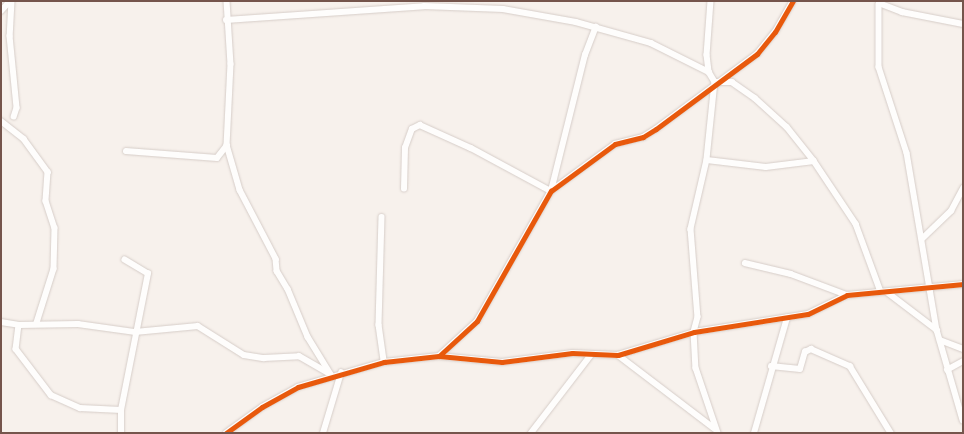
<!DOCTYPE html>
<html>
<head>
<meta charset="utf-8">
<style>
	body { margin:0 }
	#map { position:relative; width:964px; height:434px; overflow:hidden; background:#f7f1ec; font-family:"Space Grotesk",sans-serif }
	div>[style] { position:absolute }
	[style*='--x'] { left:calc(var(--x)*1px); top:calc(var(--y)*1px); width:calc(var(--w)*1px); rotate:calc(var(--a)*1deg) }
	.roads { filter:drop-shadow(0 0 1px #d6cdc8) drop-shadow(0 0 1px #d6cdc8) }
	.street>* { height:5.5px; margin:-2.75px; padding:0 2.75px; transform-origin:2.75px; border-radius:2.75px; background:#fefdfc }
	.cycleway>* { height:5px; margin:-2.5px; padding:0 2.5px; transform-origin:2.5px; border-radius:2.5px; background:#e8590c }
	span { translate:-50% -50%; white-space:nowrap; text-align:center; line-height:1.15; -webkit-text-stroke:4px #fff6ed; paint-order:stroke }
	.frame { position:absolute; inset:0; border:2px solid #75554c; pointer-events:none }
</style>
</head>
<body>
<div id="map">
	<div class="roads">
		<div class="street">
			<div style="--x:12;--y:1;--w:35;--a:93"></div>
			<div style="--x:10;--y:36;--w:72;--a:84.4"></div>
			<div style="--x:17;--y:108;--w:9;--a:108"></div>
			<div style="--x:227;--y:1;--w:63;--a:86.4"></div>
			<div style="--x:231;--y:64;--w:81;--a:92.8"></div>
			<div style="--x:227;--y:145;--w:47;--a:73.9"></div>
			<div style="--x:240;--y:190;--w:78;--a:62.4"></div>
			<div style="--x:276;--y:259;--w:12;--a:85"></div>
			<div style="--x:277;--y:271;--w:21;--a:59"></div>
			<div style="--x:288;--y:289;--w:52;--a:67.4"></div>
			<div style="--x:308;--y:337;--w:46;--a:58.4"></div>
			<div style="--x:711;--y:1;--w:54;--a:94.2"></div>
			<div style="--x:707;--y:55;--w:17;--a:83"></div>
			<div style="--x:709;--y:72;--w:12;--a:59"></div>
			<div style="--x:715;--y:82;--w:78;--a:95.9"></div>
			<div style="--x:707;--y:160;--w:71;--a:103.1"></div>
			<div style="--x:691;--y:229;--w:88;--a:85.5"></div>
			<div style="--x:698;--y:317;--w:16;--a:105"></div>
			<div style="--x:694;--y:332;--w:36;--a:87"></div>
			<div style="--x:696;--y:368;--w:69;--a:71.3"></div>
			<div style="--x:879;--y:3;--w:25;--a:21"></div>
			<div style="--x:902;--y:12;--w:62;--a:11.1"></div>
			<div style="--x:879;--y:5;--w:62;--a:90"></div>
			<div style="--x:879;--y:67;--w:90;--a:72"></div>
			<div style="--x:907;--y:153;--w:180;--a:80.4"></div>
			<div style="--x:937;--y:330;--w:94;--a:73.9"></div>
			<div style="--x:1;--y:11;--w:13;--a:-48"></div>
			<div style="--x:226;--y:20;--w:198;--a:-4"></div>
			<div style="--x:424;--y:6;--w:79;--a:2.2"></div>
			<div style="--x:503;--y:9;--w:74;--a:10.1"></div>
			<div style="--x:576;--y:22;--w:78;--a:15.6"></div>
			<div style="--x:651;--y:43;--w:65;--a:26.6"></div>
			<div style="--x:715;--y:82;--w:17;--a:0"></div>
			<div style="--x:732;--y:82;--w:28;--a:35"></div>
			<div style="--x:755;--y:98;--w:43;--a:42.2"></div>
			<div style="--x:787;--y:127;--w:43;--a:51.5"></div>
			<div style="--x:814;--y:161;--w:76;--a:56.3"></div>
			<div style="--x:856;--y:224;--w:72;--a:69.8"></div>
			<div style="--x:1;--y:121;--w:29;--a:38"></div>
			<div style="--x:24;--y:139;--w:41;--a:54"></div>
			<div style="--x:48;--y:172;--w:29;--a:94"></div>
			<div style="--x:46;--y:201;--w:28;--a:72"></div>
			<div style="--x:55;--y:228;--w:41;--a:91.4"></div>
			<div style="--x:54;--y:269;--w:57;--a:107.5"></div>
			<div style="--x:126;--y:151;--w:91;--a:4.4"></div>
			<div style="--x:217;--y:158;--w:16;--a:-52"></div>
			<div style="--x:707;--y:160;--w:59;--a:6.8"></div>
			<div style="--x:766;--y:167;--w:48;--a:-7.1"></div>
			<div style="--x:404;--y:189;--w:41;--a:-88.6"></div>
			<div style="--x:405;--y:148;--w:20;--a:-70"></div>
			<div style="--x:412;--y:129;--w:9;--a:-27"></div>
			<div style="--x:420;--y:125;--w:56;--a:24.3"></div>
			<div style="--x:471;--y:148;--w:91;--a:28.3"></div>
			<div style="--x:551;--y:191;--w:140;--a:-76"></div>
			<div style="--x:585;--y:55;--w:30;--a:-69"></div>
			<div style="--x:382;--y:217;--w:108;--a:91.6"></div>
			<div style="--x:379;--y:325;--w:37;--a:82"></div>
			<div style="--x:923;--y:238;--w:39;--a:-44"></div>
			<div style="--x:951;--y:211;--w:26;--a:-62"></div>
			<div style="--x:745;--y:263;--w:47;--a:13.4"></div>
			<div style="--x:791;--y:274;--w:60;--a:20.6"></div>
			<div style="--x:887;--y:292;--w:63;--a:37.2"></div>
			<div style="--x:1;--y:322;--w:18;--a:9"></div>
			<div style="--x:19;--y:325;--w:59;--a:-1"></div>
			<div style="--x:78;--y:324;--w:58;--a:8"></div>
			<div style="--x:135;--y:332;--w:63;--a:-5.4"></div>
			<div style="--x:198;--y:326;--w:54;--a:32.2"></div>
			<div style="--x:244;--y:355;--w:20;--a:9"></div>
			<div style="--x:264;--y:358;--w:35;--a:-3"></div>
			<div style="--x:299;--y:356;--w:36;--a:30"></div>
			<div style="--x:19;--y:325;--w:24;--a:97"></div>
			<div style="--x:16;--y:349;--w:58;--a:52.7"></div>
			<div style="--x:51;--y:395;--w:32;--a:24"></div>
			<div style="--x:80;--y:408;--w:41;--a:2.8"></div>
			<div style="--x:940;--y:340;--w:25;--a:21"></div>
			<div style="--x:618;--y:355;--w:122;--a:37.3"></div>
			<div style="--x:439;--y:356;--w:52;--a:-42.6"></div>
			<div style="--x:477;--y:321;--w:150;--a:-60.4"></div>
			<div style="--x:551;--y:191;--w:79;--a:-36.3"></div>
			<div style="--x:615;--y:144;--w:29;--a:-14"></div>
			<div style="--x:643;--y:137;--w:15;--a:-32"></div>
			<div style="--x:656;--y:129;--w:126;--a:-36.6"></div>
			<div style="--x:757;--y:54;--w:28;--a:-51"></div>
			<div style="--x:775;--y:32;--w:36;--a:-60"></div>
			<div style="--x:771;--y:366;--w:29;--a:6"></div>
			<div style="--x:800;--y:369;--w:18;--a:-74"></div>
			<div style="--x:805;--y:352;--w:7;--a:-27"></div>
			<div style="--x:811;--y:349;--w:43;--a:23.6"></div>
			<div style="--x:850;--y:366;--w:79;--a:58.5"></div>
			<div style="--x:947;--y:370;--w:18;--a:-29"></div>
			<div style="--x:121;--y:433;--w:23;--a:-90"></div>
			<div style="--x:121;--y:410;--w:139;--a:-78.8"></div>
			<div style="--x:148;--y:274;--w:27;--a:-149"></div>
			<div style="--x:226;--y:433;--w:44;--a:-35.8"></div>
			<div style="--x:262;--y:407;--w:41;--a:-29.1"></div>
			<div style="--x:298;--y:387;--w:90;--a:-16.2"></div>
			<div style="--x:384;--y:362;--w:55;--a:-6.2"></div>
			<div style="--x:439;--y:356;--w:63;--a:5.4"></div>
			<div style="--x:502;--y:362;--w:71;--a:-7.3"></div>
			<div style="--x:572;--y:353;--w:46;--a:2.5"></div>
			<div style="--x:618;--y:355;--w:79;--a:-16.8"></div>
			<div style="--x:694;--y:332;--w:115;--a:-9"></div>
			<div style="--x:808;--y:314;--w:43;--a:-26"></div>
			<div style="--x:847;--y:295;--w:117;--a:-5.4"></div>
			<div style="--x:323;--y:433;--w:63;--a:-73.3"></div>
			<div style="--x:531;--y:433;--w:97;--a:-52.5"></div>
			<div style="--x:754;--y:433;--w:120;--a:-74"></div>
		</div>
	</div>
	<div class="cycleway">
		<div style="--x:439;--y:356;--w:52;--a:-42.6"></div>
		<div style="--x:477;--y:321;--w:150;--a:-60.4"></div>
		<div style="--x:551;--y:191;--w:79;--a:-36.3"></div>
		<div style="--x:615;--y:144;--w:29;--a:-14"></div>
		<div style="--x:643;--y:137;--w:15;--a:-32"></div>
		<div style="--x:656;--y:129;--w:126;--a:-36.6"></div>
		<div style="--x:757;--y:54;--w:28;--a:-51"></div>
		<div style="--x:775;--y:32;--w:36;--a:-60"></div>
		<div style="--x:226;--y:433;--w:44;--a:-35.8"></div>
		<div style="--x:262;--y:407;--w:41;--a:-29.1"></div>
		<div style="--x:298;--y:387;--w:90;--a:-16.2"></div>
		<div style="--x:384;--y:362;--w:55;--a:-6.2"></div>
		<div style="--x:439;--y:356;--w:63;--a:5.4"></div>
		<div style="--x:502;--y:362;--w:71;--a:-7.3"></div>
		<div style="--x:572;--y:353;--w:46;--a:2.5"></div>
		<div style="--x:618;--y:355;--w:79;--a:-16.8"></div>
		<div style="--x:694;--y:332;--w:115;--a:-9"></div>
		<div style="--x:808;--y:314;--w:43;--a:-26"></div>
		<div style="--x:847;--y:295;--w:117;--a:-5.4"></div>
	</div>
	<div class="frame"></div>
</div>
</body>
</html>
